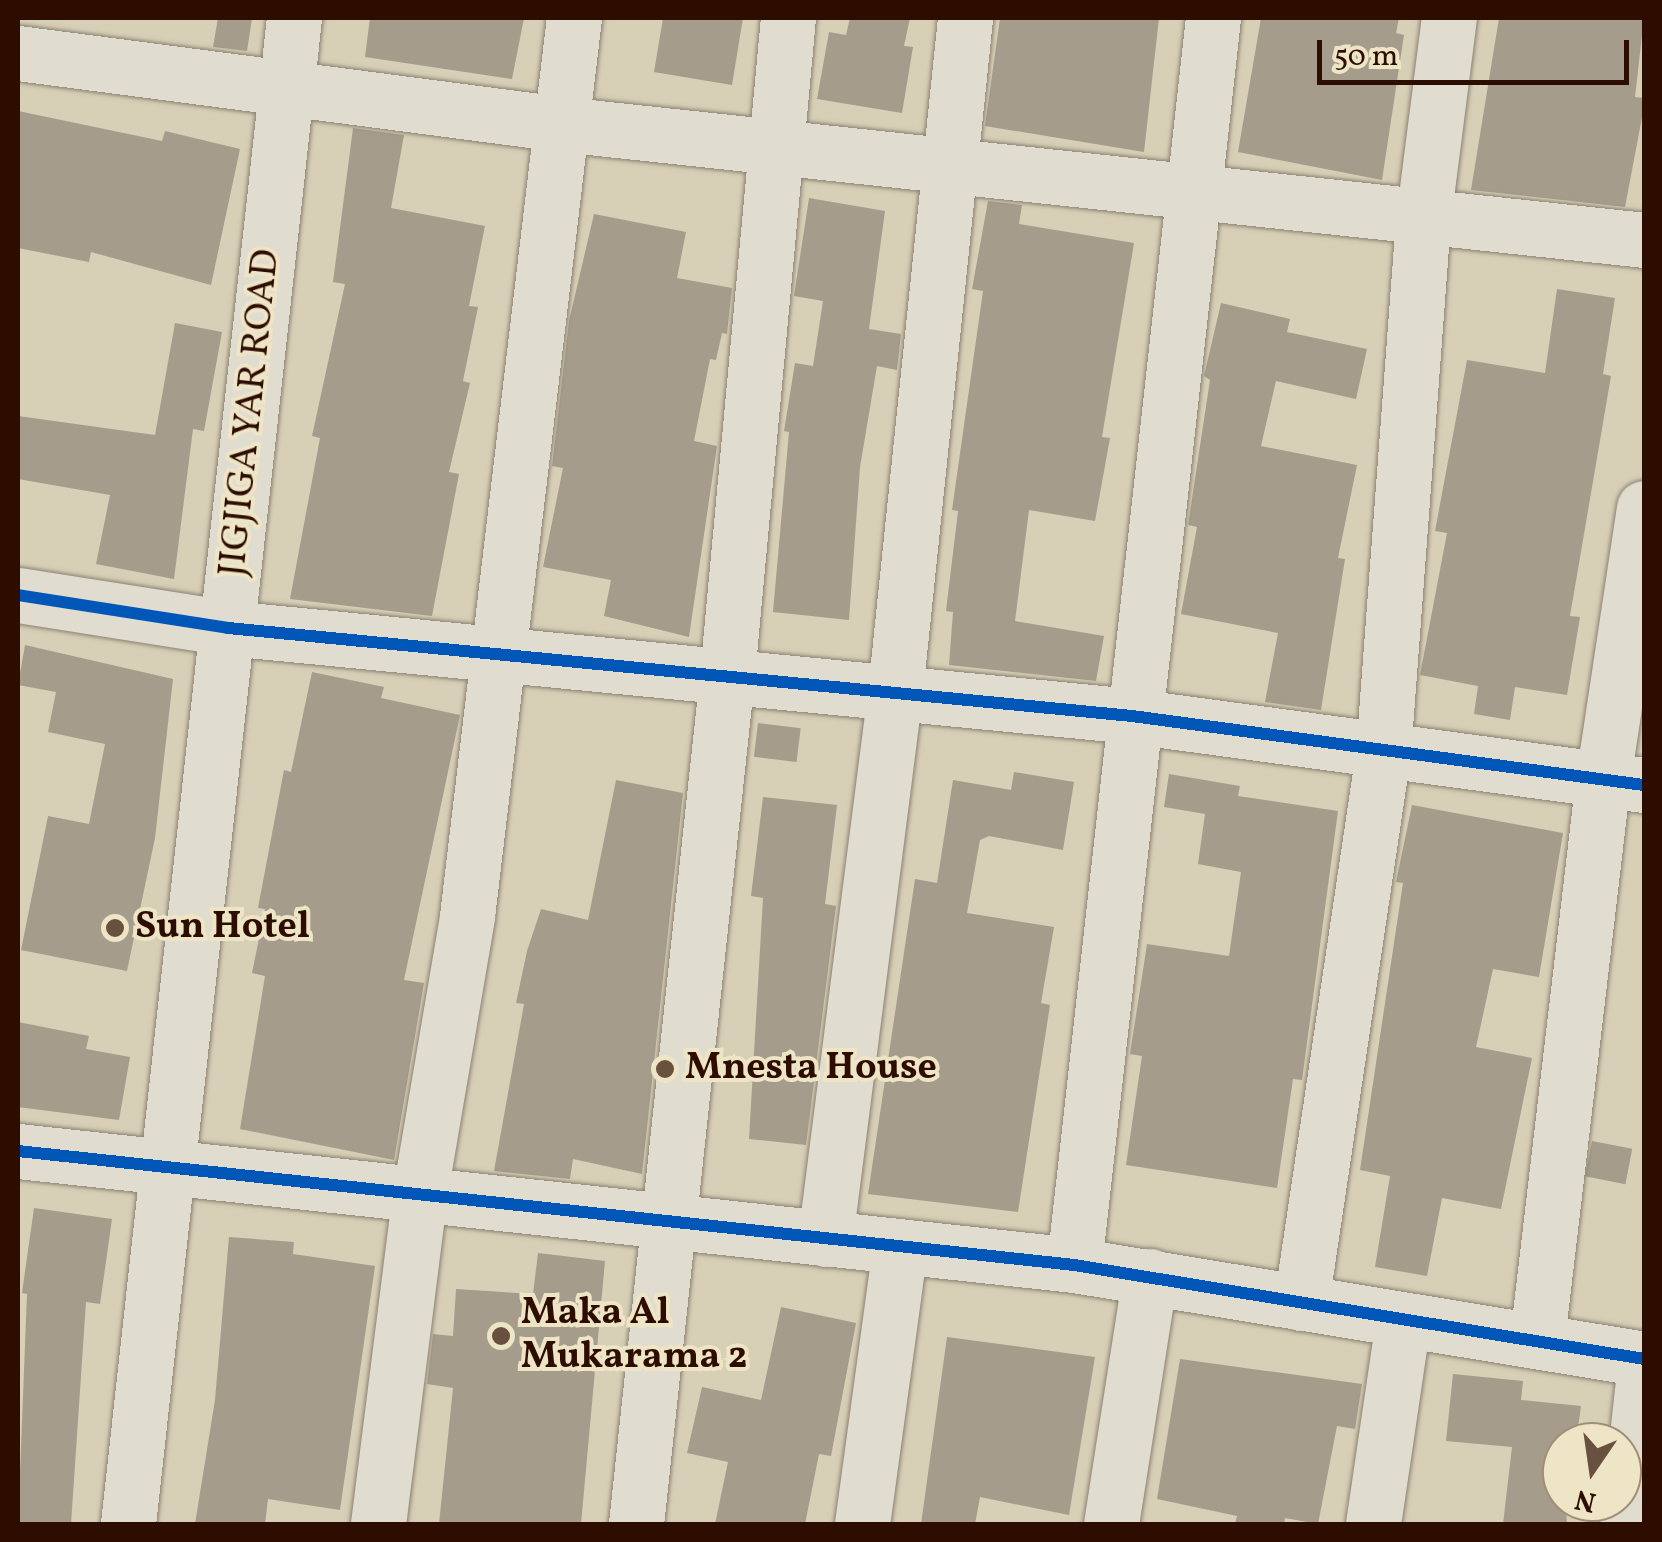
<!DOCTYPE html>
<html>
<head>
<meta charset="utf-8">
<style>
	body { margin:0 }
	#map { position:relative; width:1662px; height:1542px; overflow:hidden; background:#d7cfb6; font-family:Vollkorn,serif }
	div>[style] { position:absolute }
	[style*='--x'] { left:calc(var(--x)*1px); top:calc(var(--y)*1px); width:calc(var(--w)*1px); rotate:calc(var(--a)*1deg) }
	.building>* { inset:0; background:#a59c8c; transform-origin:0 0 }
	.roads { filter:drop-shadow(0 0 2px #8b8172) drop-shadow(0 0 2px #8b8172) }
	.minor>* { height:55px; margin:-27.5px; padding:0 27.5px; transform-origin:27.5px; border-radius:27.5px; background:#e0dccf }
	.cycleway>* { height:12px; margin:-6px; padding:0 6px; transform-origin:6px; border-radius:6px; background:#0057b8 }
	.dots>* { width:28px; height:28px; translate:-50% -50%; box-sizing:border-box; border:5px solid #eee4c6; border-radius:50% }
	span { translate:-50% -50%; white-space:nowrap; text-align:center; line-height:1.15; -webkit-text-stroke:8px #eee4c6; paint-order:stroke }
	.street-label { font-size:38px; color:#2e0d01 }
	.poi-label { font-size:38px; color:#2e0d01; font-weight:700 }
	.left { translate:0 -50%; text-align:left }
	.frame { position:absolute; inset:0; border:20px solid #2e0d01; pointer-events:none }
	.north { position:absolute; left:1542px; top:1422px; width:100px; height:100px; box-sizing:border-box; background:#eee4c6; border:2px solid #a18e77; border-radius:50%; rotate:193deg; font-size:28px; font-weight:700; line-height:40px; text-align:center; color:#2e0d01 }
	.north::after { content:''; display:block; margin:auto; width:35px; height:45px; background:#695140; clip-path:polygon(50% 0,100% 100%,50% 72%,0 100%) }
	.scale { position:absolute; left:1317px; top:40px; width:312px; height:45px; box-sizing:border-box; border:5px solid #2e0d01; border-top:0; padding-left:12px; font-size:30px; line-height:35px; white-space:nowrap; color:#2e0d01; -webkit-text-stroke:8px #eee4c6; paint-order:stroke }
</style>
</head>
<body>
<div id="map">
	<div class="building">
		<div style="clip-path:polygon(218px 18px,252px 18px,247px 51px,213px 47px)"></div>
		<div style="clip-path:polygon(370px 18px,524px 18px,512px 79px,365px 57px)"></div>
		<div style="clip-path:polygon(663px 18px,743px 18px,732px 85px,654px 72px)"></div>
		<div style="clip-path:polygon(850px 18px,910px 18px,904px 46px,913px 47px,902px 113px,817px 99px,829px 32px,846px 35px)"></div>
		<div style="clip-path:polygon(1000px 18px,1159px 18px,1144px 152px,985px 126px)"></div>
		<div style="clip-path:polygon(1261px 18px,1399px 18px,1396px 33px,1404px 35px,1382px 180px,1238px 152px)"></div>
		<div style="clip-path:polygon(1499px 18px,1644px 18px,1635px 97px,1644px 98px,1644px 107px,1625px 207px,1471px 190px)"></div>
		<div style="clip-path:polygon(18px 111px,162px 141px,165px 131px,240px 149px,211px 285px,91px 252px,89px 262px,18px 248px)"></div>
		<div style="clip-path:polygon(353px 128px,404px 135px,391px 208px,485px 226px,469px 306px,478px 307px,463px 381px,470px 383px,449px 472px,459px 474px,432px 616px,290px 599px,320px 438px,312px 436px,345px 284px,333px 282px)"></div>
		<div style="clip-path:polygon(809px 198px,885px 211px,869px 329px,901px 334px,897px 370px,877px 366px,860px 467px,849px 620px,773px 612px,789px 432px,784px 431px,795px 363px,813px 366px,823px 301px,794px 296px)"></div>
		<div style="clip-path:polygon(988px 201px,1022px 205px,1019px 224px,1134px 243px,1102px 437px,1110px 438px,1095px 521px,1029px 510px,1015px 621px,1104px 636px,1096px 681px,949px 665px,953px 612px,946px 611px,958px 511px,952px 510px,983px 291px,972px 289px)"></div>
		<div style="clip-path:polygon(594px 214px,686px 232px,677px 278px,732px 288px,727px 334px,722px 333px,716px 360px,710px 359px,694px 441px,717px 446px,689px 637px,604px 616px,611px 580px,543px 567px,563px 468px,552px 466px,569px 321px)"></div>
		<div style="clip-path:polygon(1557px 289px,1615px 298px,1603px 374px,1611px 376px,1570px 616px,1580px 617px,1567px 695px,1515px 687px,1510px 720px,1474px 714px,1478px 686px,1420px 675px,1447px 533px,1435px 531px,1467px 360px,1545px 373px)"></div>
		<div style="clip-path:polygon(1221px 303px,1290px 319px,1287px 332px,1367px 349px,1356px 399px,1276px 381px,1261px 446px,1357px 465px,1338px 558px,1345px 559px,1321px 710px,1265px 702px,1278px 633px,1181px 614px,1197px 527px,1188px 525px,1210px 380px,1204px 376px)"></div>
		<div style="clip-path:polygon(175px 323px,222px 332px,204px 431px,193px 429px,174px 579px,96px 564px,110px 495px,18px 479px,18px 416px,155px 435px)"></div>
		<div style="clip-path:polygon(25px 645px,173px 679px,155px 838px,127px 971px,21px 950px,48px 816px,89px 824px,105px 744px,48px 732px,56px 692px,18px 685px)"></div>
		<div style="clip-path:polygon(312px 672px,384px 687px,381px 698px,460px 715px,404px 980px,424px 983px,394px 1160px,240px 1129px,265px 976px,252px 973px,265px 909px,258px 908px,284px 770px,291px 772px)"></div>
		<div style="left:758px;top:723px;width:43px;height:34px;rotate:7deg"></div>
		<div style="clip-path:polygon(1014px 772px,1074px 782px,1063px 850px,989px 836px,980px 840px,967px 913px,1054px 927px,1041px 1003px,1050px 1005px,1018px 1212px,868px 1194px,915px 879px,937px 883px,953px 780px,1011px 790px)"></div>
		<div style="clip-path:polygon(1169px 774px,1240px 786px,1238px 796px,1338px 811px,1302px 1080px,1293px 1079px,1277px 1188px,1126px 1165px,1142px 1056px,1130px 1054px,1147px 944px,1229px 956px,1241px 872px,1198px 864px,1205px 814px,1164px 807px)"></div>
		<div style="clip-path:polygon(616px 780px,683px 793px,642px 1174px,573px 1159px,570px 1179px,494px 1171px,524px 1004px,516px 1003px,527px 951px,541px 909px,588px 920px)"></div>
		<div style="clip-path:polygon(763px 797px,837px 805px,825px 904px,836px 906px,806px 1145px,749px 1139px,763px 898px,751px 896px)"></div>
		<div style="clip-path:polygon(1412px 805px,1563px 833px,1539px 977px,1493px 969px,1476px 1047px,1532px 1058px,1501px 1209px,1442px 1198px,1427px 1276px,1375px 1267px,1390px 1176px,1360px 1170px,1403px 883px,1396px 882px)"></div>
		<div style="clip-path:polygon(18px 1022px,89px 1036px,86px 1049px,130px 1057px,119px 1120px,18px 1107px)"></div>
		<div style="left:1592px;top:1141px;width:41px;height:36px;rotate:11deg"></div>
		<div style="clip-path:polygon(34px 1208px,112px 1219px,100px 1304px,86px 1302px,71px 1524px,18px 1524px,27px 1294px,22px 1293px)"></div>
		<div style="clip-path:polygon(229px 1237px,294px 1242px,293px 1254px,375px 1266px,340px 1510px,268px 1499px,265px 1524px,195px 1524px,215px 1400px)"></div>
		<div style="clip-path:polygon(538px 1253px,605px 1261px,581px 1524px,439px 1524px,453px 1388px,427px 1384px,433px 1334px,453px 1336px,456px 1289px,533px 1294px)"></div>
		<div style="clip-path:polygon(781px 1307px,856px 1323px,831px 1456px,819px 1454px,805px 1524px,715px 1524px,728px 1462px,687px 1453px,702px 1387px,761px 1400px)"></div>
		<div style="clip-path:polygon(947px 1337px,1095px 1357px,1069px 1515px,980px 1497px,975px 1524px,921px 1524px)"></div>
		<div style="clip-path:polygon(1180px 1359px,1362px 1384px,1355px 1429px,1337px 1426px,1318px 1524px,1285px 1518px,1284px 1524px,1235px 1524px,1237px 1516px,1157px 1499px)"></div>
		<div style="clip-path:polygon(1453px 1374px,1523px 1381px,1521px 1400px,1581px 1406px,1576px 1442px,1562px 1442px,1567px 1524px,1503px 1524px,1512px 1447px,1446px 1441px)"></div>
	</div>
	<div class="roads">
		<div class="minor">
			<div style="--x:18;--y:53;--w:548;--a:7.45"></div>
			<div style="--x:561;--y:124;--w:1089;--a:6.11"></div>
			<div style="--x:18;--y:595;--w:213;--a:8.9"></div>
			<div style="--x:228;--y:628;--w:908;--a:5.56"></div>
			<div style="--x:1132;--y:716;--w:517;--a:7.68"></div>
			<div style="--x:18;--y:1151;--w:1062;--a:6.16"></div>
			<div style="--x:1074;--y:1265;--w:578;--a:9.36"></div>
			<div style="--x:825;--y:1239;--w:551;--a:-82.71"></div>
			<div style="--x:895;--y:692;--w:678;--a:-84.07"></div>
			<div style="--x:1074;--y:1265;--w:1255;--a:-83.64"></div>
			<div style="--x:1301;--y:1303;--w:556;--a:-81.52"></div>
			<div style="--x:1383;--y:753;--w:534;--a:-85.71"></div>
			<div style="--x:1423;--y:220;--w:204;--a:-82.7"></div>
			<div style="--x:1537;--y:1339;--w:564;--a:-83.28"></div>
			<div style="--x:1603;--y:779;--w:274;--a:-81.4"></div>
			<div style="--x:128;--y:1524;--w:1515;--a:-83.71"></div>
			<div style="--x:378;--y:1524;--w:329;--a:-82.8"></div>
			<div style="--x:419;--y:1198;--w:286;--a:-80.3"></div>
			<div style="--x:467;--y:916;--w:904;--a:-83.21"></div>
			<div style="--x:636;--y:1524;--w:854;--a:-83.88"></div>
			<div style="--x:727;--y:675;--w:660;--a:-84.7"></div>
			<div style="--x:862;--y:1524;--w:280;--a:-82.2"></div>
			<div style="--x:1111;--y:1524;--w:251;--a:-81.1"></div>
			<div style="--x:1373;--y:1524;--w:206;--a:-81.6"></div>
			<div style="--x:1627;--y:1524;--w:152;--a:-83.6"></div>
		</div>
	</div>
	<div class="cycleway">
		<div style="--x:18;--y:595;--w:213;--a:8.9"></div>
		<div style="--x:228;--y:628;--w:908;--a:5.56"></div>
		<div style="--x:1132;--y:716;--w:517;--a:7.68"></div>
		<div style="--x:18;--y:1151;--w:1062;--a:6.16"></div>
		<div style="--x:1074;--y:1265;--w:578;--a:9.36"></div>
	</div>
	<div class="dots">
		<div style="left:115px;top:928px;background:#695140"></div>
		<div style="left:665px;top:1069px;background:#695140"></div>
		<div style="left:501px;top:1336px;background:#695140"></div>
	</div>
	<div class="street-label">
		<span style="left:251px;top:413px;rotate:-84deg">JIGJIGA YAR ROAD</span>
	</div>
	<div class="poi-label">
		<span class="left" style="left:135px;top:928px">Sun Hotel</span>
		<span class="left" style="left:685px;top:1069px">Mnesta House</span>
		<span class="left" style="left:521px;top:1336px">Maka Al<br>Mukarama 2</span>
	</div>
	<div class="frame"></div>
	<div class="north">N</div>
	<div class="scale">50 m</div>
</div>
</body>
</html>
